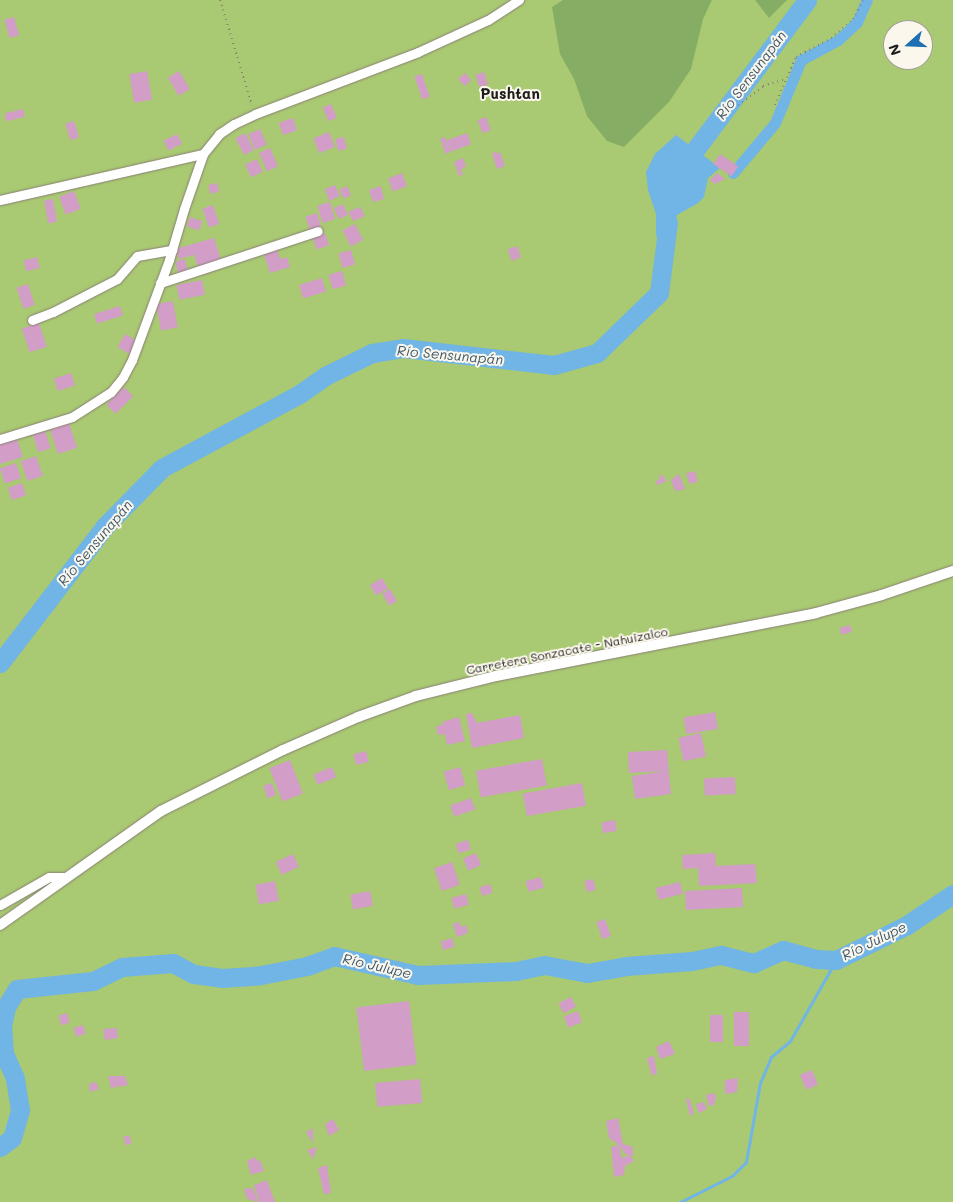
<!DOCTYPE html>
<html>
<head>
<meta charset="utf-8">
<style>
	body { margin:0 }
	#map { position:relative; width:953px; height:1202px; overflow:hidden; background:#f6e5cf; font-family:Mali,sans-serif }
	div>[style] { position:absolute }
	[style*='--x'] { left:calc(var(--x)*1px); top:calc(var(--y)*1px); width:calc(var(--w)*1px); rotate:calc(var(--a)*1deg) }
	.green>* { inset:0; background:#a9c972 }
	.forest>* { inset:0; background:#86ad64 }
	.water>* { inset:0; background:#70b5e6 }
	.stream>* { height:3px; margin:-1.5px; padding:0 1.5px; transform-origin:1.5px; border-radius:1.5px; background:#70b5e6 }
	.canal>* { height:11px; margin:-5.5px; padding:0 5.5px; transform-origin:5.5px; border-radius:5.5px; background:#70b5e6 }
	.river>* { height:19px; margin:-9.5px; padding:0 9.5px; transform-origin:9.5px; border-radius:9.5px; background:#70b5e6 }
	.building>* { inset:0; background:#d29dc7; transform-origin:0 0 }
	.path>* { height:2px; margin-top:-1px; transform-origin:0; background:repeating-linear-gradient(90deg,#898076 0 1px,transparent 0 5px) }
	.roads { filter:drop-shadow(0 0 1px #898076) drop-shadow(0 0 1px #898076) }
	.minor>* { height:9px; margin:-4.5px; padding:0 4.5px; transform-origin:4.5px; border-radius:4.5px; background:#fff }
	.tertiary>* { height:10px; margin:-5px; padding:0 5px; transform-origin:5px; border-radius:5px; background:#fff }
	span { translate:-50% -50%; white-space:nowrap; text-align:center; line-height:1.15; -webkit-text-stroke:4px #fbf7ec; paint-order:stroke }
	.street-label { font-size:12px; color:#1c1c1c }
	.water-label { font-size:14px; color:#3e596d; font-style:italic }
	.quarter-label { font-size:15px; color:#1c1c1c; font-weight:700 }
	.north { position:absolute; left:883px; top:20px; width:50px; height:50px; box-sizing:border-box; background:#fbf7ec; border:1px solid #a29f99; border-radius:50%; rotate:250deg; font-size:14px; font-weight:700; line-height:20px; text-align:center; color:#1c1c1c }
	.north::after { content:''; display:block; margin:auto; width:18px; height:22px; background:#1f6fb2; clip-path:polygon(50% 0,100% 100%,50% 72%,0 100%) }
</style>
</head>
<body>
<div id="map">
	<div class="green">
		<div style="clip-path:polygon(evenodd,0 0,953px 0,953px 1202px,0 1202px,0 0,893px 30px,923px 30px,923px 60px,893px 60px,893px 30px)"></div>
	</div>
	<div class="forest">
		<div style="clip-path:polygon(563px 0,712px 0,703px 19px,691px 69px,669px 102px,624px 147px,607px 141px,587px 116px,574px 79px,560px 54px,552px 7px)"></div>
		<div style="clip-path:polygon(755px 0,787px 0,769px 18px)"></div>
	</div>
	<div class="water">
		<div style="clip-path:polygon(676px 135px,720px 168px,708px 178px,704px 197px,698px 203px,677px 215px,672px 236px,675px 247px,671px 250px,659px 243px,656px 234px,656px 214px,648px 190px,646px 172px,655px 154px)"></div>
	</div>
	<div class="stream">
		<div style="--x:680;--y:1202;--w:58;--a:-26.6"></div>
		<div style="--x:732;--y:1176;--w:20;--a:-45"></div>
		<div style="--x:746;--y:1162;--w:80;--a:-80"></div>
		<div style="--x:760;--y:1083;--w:28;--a:-67"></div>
		<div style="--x:771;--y:1057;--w:25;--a:-40"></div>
		<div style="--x:790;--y:1041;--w:93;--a:-60.4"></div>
	</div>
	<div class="canal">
		<div style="--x:733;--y:173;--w:65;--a:-50"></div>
		<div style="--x:775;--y:123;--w:68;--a:-67.6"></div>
		<div style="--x:801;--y:60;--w:42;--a:-28.4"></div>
		<div style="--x:838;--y:40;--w:26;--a:-43"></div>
		<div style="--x:857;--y:22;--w:24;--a:-66"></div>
	</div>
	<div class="river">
		<div style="--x:680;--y:170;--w:212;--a:-53.2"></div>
		<div style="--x:0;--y:663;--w:173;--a:-52.5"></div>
		<div style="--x:105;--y:526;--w:81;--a:-45.5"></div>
		<div style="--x:162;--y:468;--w:158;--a:-28.3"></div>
		<div style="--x:301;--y:393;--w:29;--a:-35"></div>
		<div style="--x:325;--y:376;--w:52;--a:-26.1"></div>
		<div style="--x:372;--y:353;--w:31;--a:-9"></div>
		<div style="--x:403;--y:348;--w:152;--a:6.4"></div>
		<div style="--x:554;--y:365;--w:45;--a:-15.6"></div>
		<div style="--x:597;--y:353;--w:86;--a:-44.1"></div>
		<div style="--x:659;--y:293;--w:71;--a:-82.7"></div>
		<div style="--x:0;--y:1147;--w:15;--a:-37"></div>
		<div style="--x:12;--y:1138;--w:29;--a:-74"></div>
		<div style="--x:20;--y:1110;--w:32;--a:-99"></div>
		<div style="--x:15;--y:1078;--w:27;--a:-114"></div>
		<div style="--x:4;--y:1053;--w:27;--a:-94"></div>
		<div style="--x:2;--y:1026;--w:19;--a:-78"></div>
		<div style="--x:6;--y:1007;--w:21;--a:-59"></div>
		<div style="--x:17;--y:989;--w:76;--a:-6"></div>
		<div style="--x:93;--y:981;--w:32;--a:-26"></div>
		<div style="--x:122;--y:967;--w:51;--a:-4.5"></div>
		<div style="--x:173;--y:963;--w:24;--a:28"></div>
		<div style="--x:194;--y:974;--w:28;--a:8"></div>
		<div style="--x:222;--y:978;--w:39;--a:-4"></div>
		<div style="--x:261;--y:975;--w:47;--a:-11.1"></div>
		<div style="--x:307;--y:966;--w:29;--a:-20"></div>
		<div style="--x:334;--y:956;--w:86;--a:12.7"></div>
		<div style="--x:418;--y:975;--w:98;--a:-2.3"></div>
		<div style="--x:516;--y:971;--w:29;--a:-12"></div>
		<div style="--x:544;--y:965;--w:44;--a:10.5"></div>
		<div style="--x:587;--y:973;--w:40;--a:-10"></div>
		<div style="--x:626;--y:966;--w:66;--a:-4.3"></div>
		<div style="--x:692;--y:961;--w:30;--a:-12"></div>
		<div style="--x:721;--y:955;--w:34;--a:14"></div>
		<div style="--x:754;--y:963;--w:32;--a:-24"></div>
		<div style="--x:783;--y:950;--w:35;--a:15"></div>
		<div style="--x:817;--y:959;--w:19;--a:3"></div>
		<div style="--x:836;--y:960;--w:79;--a:-26.2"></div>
		<div style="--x:907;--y:925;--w:55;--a:-34"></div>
	</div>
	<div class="building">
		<div style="left:14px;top:17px;width:19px;height:10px;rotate:74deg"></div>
		<div style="left:147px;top:71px;width:29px;height:18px;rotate:80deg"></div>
		<div style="left:179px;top:71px;width:21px;height:13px;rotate:59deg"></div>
		<div style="left:484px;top:72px;width:13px;height:9px;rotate:72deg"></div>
		<div style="clip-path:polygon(465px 73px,471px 80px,465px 86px,458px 79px)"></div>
		<div style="left:422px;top:74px;width:24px;height:8px;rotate:71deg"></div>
		<div style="left:331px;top:104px;width:15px;height:9px;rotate:67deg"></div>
		<div style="left:23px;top:109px;width:8px;height:19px;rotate:76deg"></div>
		<div style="left:486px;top:117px;width:14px;height:9px;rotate:69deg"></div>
		<div style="left:293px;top:118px;width:13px;height:15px;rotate:72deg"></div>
		<div style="left:74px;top:121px;width:17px;height:9px;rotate:73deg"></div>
		<div style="left:260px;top:129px;width:17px;height:13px;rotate:66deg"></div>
		<div style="left:329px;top:132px;width:16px;height:17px;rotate:68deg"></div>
		<div style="left:245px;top:133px;width:19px;height:11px;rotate:62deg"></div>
		<div style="left:467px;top:133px;width:12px;height:22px;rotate:70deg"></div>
		<div style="left:177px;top:134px;width:11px;height:15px;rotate:63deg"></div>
		<div style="left:344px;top:137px;width:12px;height:9px;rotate:76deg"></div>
		<div style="left:445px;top:137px;width:16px;height:5px;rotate:72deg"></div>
		<div style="left:270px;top:148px;width:20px;height:12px;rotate:66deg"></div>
		<div style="clip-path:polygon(496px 152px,496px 154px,500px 152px,505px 166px,497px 169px,492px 153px)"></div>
		<div style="left:720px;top:154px;width:22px;height:12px;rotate:34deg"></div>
		<div style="clip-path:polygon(463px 158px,466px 166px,461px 170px,463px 175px,459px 176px,454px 162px)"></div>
		<div style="left:257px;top:159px;width:14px;height:13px;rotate:65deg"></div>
		<div style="left:402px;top:173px;width:14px;height:15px;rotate:69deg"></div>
		<div style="clip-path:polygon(717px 173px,725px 179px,715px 184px,710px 180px)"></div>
		<div style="left:217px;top:183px;width:9px;height:9px;rotate:77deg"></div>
		<div style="clip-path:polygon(335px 185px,340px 196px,329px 201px,325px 189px)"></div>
		<div style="left:347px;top:186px;width:10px;height:8px;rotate:66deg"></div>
		<div style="clip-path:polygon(381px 186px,384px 199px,373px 202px,369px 190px)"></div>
		<div style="left:74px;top:191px;width:19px;height:16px;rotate:69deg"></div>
		<div style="left:53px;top:199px;width:23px;height:9px;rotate:80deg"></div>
		<div style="left:330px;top:202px;width:18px;height:13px;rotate:74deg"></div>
		<div style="left:343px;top:204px;width:12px;height:10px;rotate:66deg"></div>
		<div style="left:213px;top:205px;width:20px;height:11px;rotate:72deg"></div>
		<div style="clip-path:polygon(360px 207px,365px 216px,353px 221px,348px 212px)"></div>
		<div style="left:317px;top:213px;width:14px;height:12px;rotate:73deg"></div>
		<div style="left:190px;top:217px;width:13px;height:10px;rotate:18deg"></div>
		<div style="left:355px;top:224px;width:18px;height:14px;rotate:63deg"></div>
		<div style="left:325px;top:233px;width:13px;height:13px;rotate:72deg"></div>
		<div style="clip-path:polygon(214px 238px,221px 260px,198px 267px,194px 255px,179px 259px,175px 249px)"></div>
		<div style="left:517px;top:246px;width:12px;height:10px;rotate:70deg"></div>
		<div style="clip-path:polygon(277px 250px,280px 259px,287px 257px,290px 267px,270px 273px,264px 254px)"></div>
		<div style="left:351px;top:250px;width:15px;height:13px;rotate:74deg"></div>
		<div style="left:37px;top:257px;width:11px;height:14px;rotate:75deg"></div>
		<div style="left:185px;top:259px;width:12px;height:10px;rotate:76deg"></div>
		<div style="left:342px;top:271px;width:15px;height:14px;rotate:74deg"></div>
		<div style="left:322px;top:278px;width:14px;height:24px;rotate:73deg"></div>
		<div style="left:202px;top:280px;width:15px;height:26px;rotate:79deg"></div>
		<div style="left:28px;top:284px;width:22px;height:12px;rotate:72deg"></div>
		<div style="left:173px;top:301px;width:27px;height:17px;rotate:80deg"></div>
		<div style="left:120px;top:306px;width:10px;height:27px;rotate:73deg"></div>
		<div style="left:39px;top:323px;width:25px;height:18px;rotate:72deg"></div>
		<div style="left:125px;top:334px;width:14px;height:15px;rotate:30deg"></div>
		<div style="left:71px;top:373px;width:13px;height:18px;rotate:72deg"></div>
		<div style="left:124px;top:387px;width:13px;height:25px;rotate:45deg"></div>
		<div style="left:69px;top:423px;width:26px;height:20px;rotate:72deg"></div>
		<div style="left:45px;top:431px;width:18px;height:13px;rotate:71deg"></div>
		<div style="clip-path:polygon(17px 439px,23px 457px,0 464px,0 444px)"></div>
		<div style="left:36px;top:456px;width:21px;height:16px;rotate:71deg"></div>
		<div style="left:16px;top:463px;width:16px;height:17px;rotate:72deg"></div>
		<div style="left:695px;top:471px;width:11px;height:9px;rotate:75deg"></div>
		<div style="clip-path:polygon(679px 474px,685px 489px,675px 491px,671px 480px)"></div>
		<div style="clip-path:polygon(662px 475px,667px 481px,657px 485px,656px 481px,660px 479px,659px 476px)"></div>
		<div style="left:22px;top:483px;width:13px;height:15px;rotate:72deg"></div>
		<div style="left:382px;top:578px;width:12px;height:14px;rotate:59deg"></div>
		<div style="left:390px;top:589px;width:14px;height:9px;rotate:60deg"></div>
		<div style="left:850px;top:625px;width:7px;height:11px;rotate:74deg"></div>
		<div style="left:715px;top:712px;width:17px;height:32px;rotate:80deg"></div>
		<div style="clip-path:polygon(472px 713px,477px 723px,520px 715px,524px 738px,472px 748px,466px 714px)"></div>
		<div style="clip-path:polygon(459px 717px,465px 741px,447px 745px,445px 734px,438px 735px,436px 726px,443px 725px,442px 722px)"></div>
		<div style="left:701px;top:733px;width:24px;height:23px;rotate:78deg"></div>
		<div style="clip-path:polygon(667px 750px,671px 794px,635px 799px,632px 776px,665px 771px,629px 773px,628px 752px)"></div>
		<div style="left:366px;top:751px;width:11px;height:13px;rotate:75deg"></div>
		<div style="left:542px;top:759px;width:27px;height:67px;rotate:80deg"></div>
		<div style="left:290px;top:760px;width:36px;height:22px;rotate:69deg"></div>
		<div style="left:332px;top:767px;width:11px;height:20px;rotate:68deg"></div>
		<div style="left:460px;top:767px;width:19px;height:17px;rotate:74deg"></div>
		<div style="left:735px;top:777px;width:17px;height:31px;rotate:87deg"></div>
		<div style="left:272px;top:783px;width:13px;height:9px;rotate:72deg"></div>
		<div style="left:582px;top:783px;width:23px;height:60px;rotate:80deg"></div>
		<div style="left:471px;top:798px;width:12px;height:22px;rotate:70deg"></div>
		<div style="left:615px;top:820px;width:11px;height:14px;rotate:80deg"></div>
		<div style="left:468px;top:840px;width:10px;height:13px;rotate:73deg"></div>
		<div style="left:476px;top:853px;width:13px;height:14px;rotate:67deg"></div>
		<div style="clip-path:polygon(715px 853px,716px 866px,755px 864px,757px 883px,699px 886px,698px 868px,683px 869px,682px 855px)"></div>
		<div style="left:293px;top:854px;width:14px;height:19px;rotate:65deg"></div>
		<div style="left:452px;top:862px;width:24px;height:19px;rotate:71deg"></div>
		<div style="left:541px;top:877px;width:11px;height:16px;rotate:75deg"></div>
		<div style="left:593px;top:879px;width:11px;height:9px;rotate:75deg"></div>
		<div style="left:275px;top:881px;width:20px;height:20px;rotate:79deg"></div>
		<div style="left:680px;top:882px;width:12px;height:25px;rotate:76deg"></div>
		<div style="left:490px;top:884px;width:9px;height:11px;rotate:72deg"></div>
		<div style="left:742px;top:888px;width:19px;height:57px;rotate:87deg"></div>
		<div style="left:370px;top:891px;width:15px;height:20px;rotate:79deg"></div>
		<div style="left:466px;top:894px;width:11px;height:15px;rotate:75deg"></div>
		<div style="left:605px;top:919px;width:18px;height:9px;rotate:71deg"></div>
		<div style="clip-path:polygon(459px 922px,461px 927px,466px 925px,468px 933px,457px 937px,453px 924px)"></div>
		<div style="left:452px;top:938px;width:9px;height:12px;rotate:72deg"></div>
		<div style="left:571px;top:997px;width:11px;height:14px;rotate:63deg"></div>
		<div style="left:409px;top:1001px;width:64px;height:53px;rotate:83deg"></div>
		<div style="left:578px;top:1011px;width:12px;height:15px;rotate:70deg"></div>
		<div style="left:734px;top:1012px;width:15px;height:34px"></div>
		<div style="left:67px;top:1013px;width:10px;height:9px;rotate:73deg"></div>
		<div style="left:710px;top:1015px;width:13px;height:27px"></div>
		<div style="left:83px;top:1025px;width:9px;height:10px;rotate:72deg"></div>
		<div style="clip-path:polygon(117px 1028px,118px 1038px,105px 1040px,103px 1029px)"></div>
		<div style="clip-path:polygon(669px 1041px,675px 1054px,660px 1059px,656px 1047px)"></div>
		<div style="clip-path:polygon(654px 1056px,657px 1073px,652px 1076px,647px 1058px)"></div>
		<div style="left:812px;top:1070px;width:16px;height:13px;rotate:68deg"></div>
		<div style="clip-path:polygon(108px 1076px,125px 1076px,128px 1085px,111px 1088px)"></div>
		<div style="clip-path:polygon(738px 1078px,737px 1092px,725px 1094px,725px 1080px)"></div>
		<div style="left:420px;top:1079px;width:24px;height:45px;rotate:85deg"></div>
		<div style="clip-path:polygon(96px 1082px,99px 1089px,90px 1092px,89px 1084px)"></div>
		<div style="clip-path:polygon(714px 1093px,716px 1098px,714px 1105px,709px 1106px,706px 1095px)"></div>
		<div style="clip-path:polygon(689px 1098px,694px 1113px,690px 1116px,686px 1099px)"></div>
		<div style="clip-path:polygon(704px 1102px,707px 1109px,699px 1113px,696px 1104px)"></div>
		<div style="clip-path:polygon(618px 1118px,623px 1144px,633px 1147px,633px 1156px,625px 1154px,619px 1145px,622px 1158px,630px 1155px,634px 1161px,625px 1166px,624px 1175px,614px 1177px,611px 1147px,619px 1145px,609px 1138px,606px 1121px)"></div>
		<div style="clip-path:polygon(333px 1119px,339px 1130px,329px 1136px,325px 1124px)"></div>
		<div style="clip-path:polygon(313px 1128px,313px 1143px,306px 1132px)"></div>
		<div style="left:129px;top:1135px;width:9px;height:6px;rotate:72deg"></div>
		<div style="clip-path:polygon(317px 1147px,313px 1159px,307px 1150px)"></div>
		<div style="clip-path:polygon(255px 1157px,257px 1161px,260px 1160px,264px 1171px,251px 1175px,247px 1161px)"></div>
		<div style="clip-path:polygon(327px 1165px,331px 1193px,324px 1194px,318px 1168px)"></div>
		<div style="clip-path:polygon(267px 1180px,275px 1202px,259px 1202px,254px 1185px)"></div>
		<div style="clip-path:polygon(253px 1187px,258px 1202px,247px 1199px,244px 1189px,250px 1188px,253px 1190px)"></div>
	</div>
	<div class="path">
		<div style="--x:220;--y:0;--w:110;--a:73.1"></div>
		<div style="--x:738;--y:105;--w:31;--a:-37"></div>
		<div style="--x:763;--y:86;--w:24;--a:-17"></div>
		<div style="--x:775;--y:105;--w:52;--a:-66.4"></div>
		<div style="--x:796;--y:57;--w:40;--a:-28"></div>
		<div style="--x:831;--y:38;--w:29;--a:-41"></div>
		<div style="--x:853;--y:19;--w:21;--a:-62"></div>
	</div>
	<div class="roads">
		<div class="minor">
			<div style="--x:0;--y:200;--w:208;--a:-12.8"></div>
			<div style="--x:160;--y:283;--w:166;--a:-18.2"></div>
			<div style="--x:32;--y:320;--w:22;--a:-21"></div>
			<div style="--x:53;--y:312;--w:72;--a:-27.3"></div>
			<div style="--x:117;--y:279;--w:30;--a:-49"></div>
			<div style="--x:137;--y:256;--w:36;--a:-10"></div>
			<div style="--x:0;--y:439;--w:75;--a:-17"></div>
			<div style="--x:72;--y:417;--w:46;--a:-32.7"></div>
			<div style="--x:111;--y:392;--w:19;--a:-51"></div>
			<div style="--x:123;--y:377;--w:19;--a:-62"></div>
			<div style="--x:132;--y:360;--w:107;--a:-69.7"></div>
			<div style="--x:169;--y:260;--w:53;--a:-73.6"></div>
			<div style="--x:184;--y:209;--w:58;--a:-70.9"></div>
			<div style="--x:203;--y:154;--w:26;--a:-51"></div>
			<div style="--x:219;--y:134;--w:18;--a:-34"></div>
			<div style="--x:234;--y:124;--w:23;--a:-25"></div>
			<div style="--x:255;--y:114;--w:174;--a:-20.8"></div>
			<div style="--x:418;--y:52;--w:77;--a:-24.6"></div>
			<div style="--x:488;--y:20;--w:37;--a:-33"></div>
			<div style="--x:0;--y:905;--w:56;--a:-29.7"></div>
			<div style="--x:49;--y:877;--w:17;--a:0"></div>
		</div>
		<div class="tertiary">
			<div style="--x:0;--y:925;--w:197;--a:-35.3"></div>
			<div style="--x:161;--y:811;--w:136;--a:-26.6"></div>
			<div style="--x:283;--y:750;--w:82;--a:-23.7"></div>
			<div style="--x:358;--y:717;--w:62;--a:-19.9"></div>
			<div style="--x:416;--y:696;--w:82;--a:-14"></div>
			<div style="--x:496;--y:676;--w:326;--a:-11.1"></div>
			<div style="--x:816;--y:613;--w:68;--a:-15.3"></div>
			<div style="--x:882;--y:595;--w:75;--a:-18.7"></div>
		</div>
	</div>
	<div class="street-label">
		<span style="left:567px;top:651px;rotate:-11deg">Carretera Sonzacate - Nahuizalco</span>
	</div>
	<div class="water-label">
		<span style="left:751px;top:75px;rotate:-53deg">Río Sensunapán</span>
		<span style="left:450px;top:355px;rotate:5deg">Río Sensunapán</span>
		<span style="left:95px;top:543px;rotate:-50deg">Río Sensunapán</span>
		<span style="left:874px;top:941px;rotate:-26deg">Río Julupe</span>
		<span style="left:377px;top:966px;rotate:13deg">Río Julupe</span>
	</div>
	<div class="quarter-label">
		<span style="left:510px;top:94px">Pushtan</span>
	</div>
	<div class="north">N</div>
</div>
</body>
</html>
